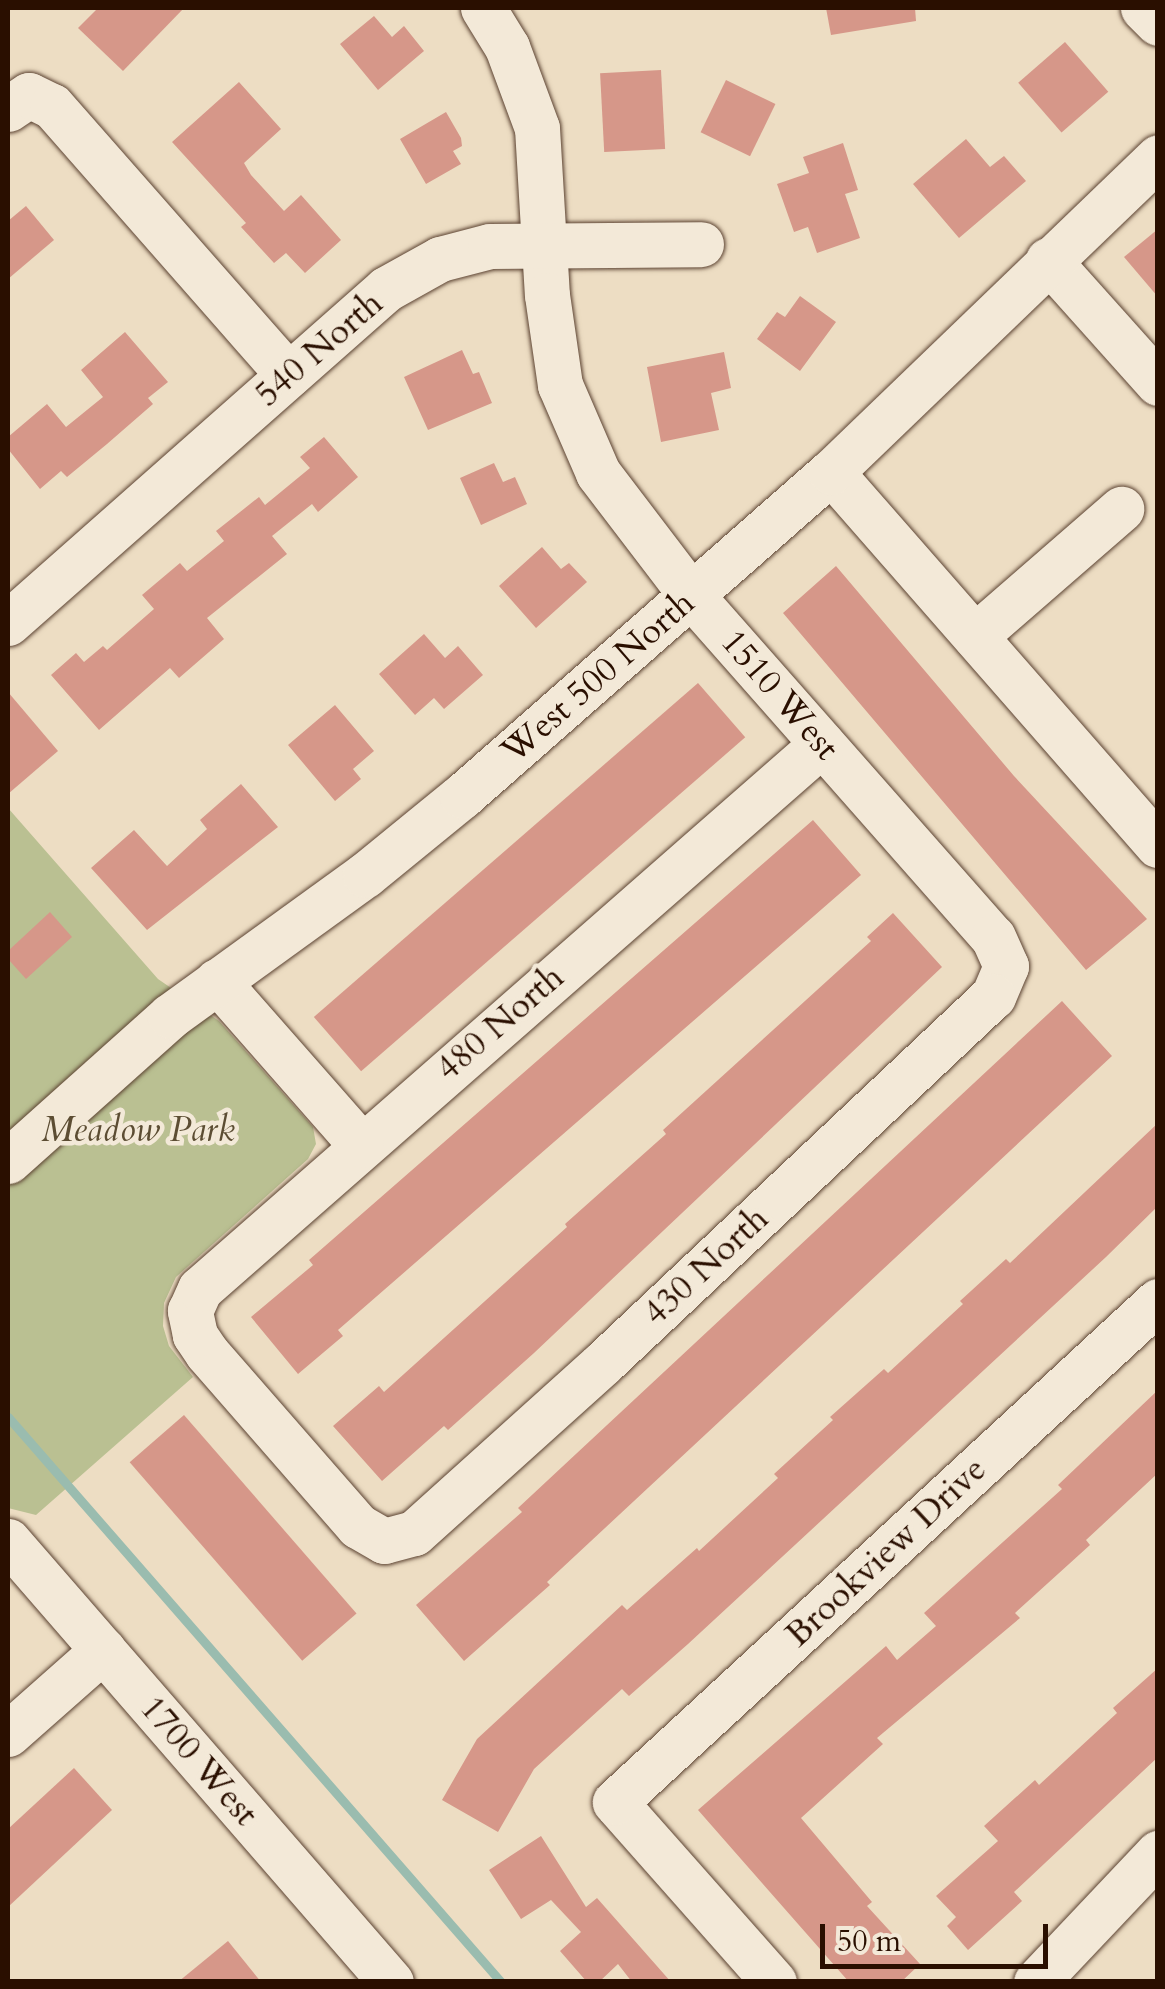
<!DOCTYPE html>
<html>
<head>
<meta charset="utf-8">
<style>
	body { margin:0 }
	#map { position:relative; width:1165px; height:1989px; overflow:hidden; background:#edddc3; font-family:Cardo,serif }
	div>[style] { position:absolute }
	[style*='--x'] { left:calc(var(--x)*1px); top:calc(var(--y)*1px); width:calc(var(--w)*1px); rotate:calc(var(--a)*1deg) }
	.green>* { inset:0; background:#bac092 }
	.stream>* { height:9px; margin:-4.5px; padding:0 4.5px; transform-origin:4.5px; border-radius:4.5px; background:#9abcaf }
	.building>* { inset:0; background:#d69789; transform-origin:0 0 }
	.roads { filter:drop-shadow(0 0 2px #5b4231) drop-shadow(0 0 2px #5b4231) }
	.minor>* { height:45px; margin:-22.5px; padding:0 22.5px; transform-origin:22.5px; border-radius:22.5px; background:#f3e9d8 }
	span { translate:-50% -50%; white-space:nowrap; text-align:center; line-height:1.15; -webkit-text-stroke:9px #f3e9d8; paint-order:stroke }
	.street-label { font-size:35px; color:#2a0f00 }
	.park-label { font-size:35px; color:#5c4d33; font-style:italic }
	.frame { position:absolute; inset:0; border:10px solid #2a0f00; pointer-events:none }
	.scale { position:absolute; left:820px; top:1924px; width:228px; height:45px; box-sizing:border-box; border:5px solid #2a0f00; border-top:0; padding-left:12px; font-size:30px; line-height:35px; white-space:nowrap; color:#2a0f00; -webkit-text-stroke:8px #f3e9d8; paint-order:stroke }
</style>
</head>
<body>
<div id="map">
	<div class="green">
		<div style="clip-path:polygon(8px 808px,158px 979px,219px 1021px,313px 1127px,316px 1144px,308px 1159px,176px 1277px,164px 1303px,163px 1326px,169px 1346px,193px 1377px,36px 1515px,8px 1508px)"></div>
	</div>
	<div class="stream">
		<div style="--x:8;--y:1417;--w:750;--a:48.89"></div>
	</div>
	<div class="building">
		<div style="clip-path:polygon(98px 8px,184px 8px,123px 71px,78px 28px)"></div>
		<div style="clip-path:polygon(826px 8px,915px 8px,916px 21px,831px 35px)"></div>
		<div style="clip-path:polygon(374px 16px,392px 37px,404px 26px,424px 51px,378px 90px,340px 44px)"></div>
		<div style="left:1065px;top:42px;width:66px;height:62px;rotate:49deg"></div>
		<div style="left:661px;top:70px;width:79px;height:61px;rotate:87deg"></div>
		<div style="left:726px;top:80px;width:55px;height:58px;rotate:26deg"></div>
		<div style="clip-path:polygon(239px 82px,281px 129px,244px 163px,251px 175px,284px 211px,301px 195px,341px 240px,305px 273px,286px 253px,274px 263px,241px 227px,246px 223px,172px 142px)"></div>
		<div style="clip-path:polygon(446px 112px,461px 138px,462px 146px,453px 151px,461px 164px,426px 184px,400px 139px)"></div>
		<div style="clip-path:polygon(966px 139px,990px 167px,1004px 156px,1026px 181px,959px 238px,913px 184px)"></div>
		<div style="clip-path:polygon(843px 143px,858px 190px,845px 194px,860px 238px,817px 253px,808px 227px,794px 232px,777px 184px,809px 173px,803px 157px)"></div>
		<div style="clip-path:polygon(26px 206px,54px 240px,8px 279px,8px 221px)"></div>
		<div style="clip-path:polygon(1158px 229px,1158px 297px,1124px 257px)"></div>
		<div style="clip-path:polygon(800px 296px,836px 322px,800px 371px,757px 339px,777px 312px,785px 317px)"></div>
		<div style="clip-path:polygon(125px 332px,168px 382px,148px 398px,153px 404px,107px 444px,67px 477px,61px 471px,40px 489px,8px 449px,8px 437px,47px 404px,66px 427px,103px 397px,81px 370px)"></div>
		<div style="clip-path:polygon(462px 350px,473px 374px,479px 372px,492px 403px,428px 430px,404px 377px)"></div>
		<div style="clip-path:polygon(724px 352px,731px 388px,711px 393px,719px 430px,661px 442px,647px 367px)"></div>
		<div style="clip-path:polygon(324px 437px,358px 477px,318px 512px,312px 504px,272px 536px,287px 554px,207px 618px,224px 639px,179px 678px,170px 668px,99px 730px,51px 675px,76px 653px,84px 662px,103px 646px,107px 650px,154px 609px,142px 595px,180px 563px,187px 571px,224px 541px,216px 531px,259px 497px,265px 505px,310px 468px,300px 457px)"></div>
		<div style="clip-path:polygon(494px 463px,503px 482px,515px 477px,527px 504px,481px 525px,460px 478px)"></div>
		<div style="clip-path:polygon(542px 547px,561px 569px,569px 563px,587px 582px,536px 628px,499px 586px)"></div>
		<div style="clip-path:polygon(836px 566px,1014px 776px,1147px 919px,1086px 970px,783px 613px)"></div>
		<div style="clip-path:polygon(424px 634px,445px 658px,458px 646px,483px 675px,444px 709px,434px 698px,415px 715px,379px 674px)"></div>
		<div style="left:698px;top:683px;width:72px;height:509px;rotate:49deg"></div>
		<div style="clip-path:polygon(8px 692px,58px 751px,8px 794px)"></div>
		<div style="clip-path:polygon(335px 705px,374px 751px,353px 769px,361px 779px,335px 801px,288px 745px)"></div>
		<div style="clip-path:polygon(241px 784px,278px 827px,147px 930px,91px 868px,134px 830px,167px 866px,207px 829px,200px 820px)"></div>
		<div style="clip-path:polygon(813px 820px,861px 875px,338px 1330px,343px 1336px,298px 1374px,251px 1317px,313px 1265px,309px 1260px)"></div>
		<div style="clip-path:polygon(50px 912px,72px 937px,26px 979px,8px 959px,8px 951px)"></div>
		<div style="clip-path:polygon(893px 913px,942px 967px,534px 1353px,448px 1430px,444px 1426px,382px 1481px,333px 1426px,379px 1386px,384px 1392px,567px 1227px,565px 1224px,666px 1134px,663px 1130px,871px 941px,867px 937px)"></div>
		<div style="clip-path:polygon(1062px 1001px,1112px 1056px,547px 1582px,550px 1585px,464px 1661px,416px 1605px,522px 1512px,518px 1508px)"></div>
		<div style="clip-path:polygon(1158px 1123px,1158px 1206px,1106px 1257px,688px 1644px,629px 1696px,622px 1689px,534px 1769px,498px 1832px,442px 1800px,477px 1739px,622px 1605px,627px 1610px,697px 1548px,699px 1551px,778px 1478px,774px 1474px,833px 1420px,830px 1417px,884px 1369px,888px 1373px,963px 1304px,960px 1301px,1006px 1259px,1010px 1263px)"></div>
		<div style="clip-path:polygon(1158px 1390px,1158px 1473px,1086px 1540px,1090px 1545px,1015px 1613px,1020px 1618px,877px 1738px,883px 1744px,801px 1818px,872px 1902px,867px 1906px,920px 1964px,901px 1982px,849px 1982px,698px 1810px,886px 1646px,897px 1660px,936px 1626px,924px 1613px,1062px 1489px,1058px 1485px)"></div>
		<div style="left:184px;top:1415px;width:263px;height:72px;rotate:49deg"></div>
		<div style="clip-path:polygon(1158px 1668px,1158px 1757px,1014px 1892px,1022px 1901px,968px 1950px,947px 1926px,956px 1917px,936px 1896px,998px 1841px,984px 1826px,1035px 1780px,1039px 1785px,1117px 1713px,1113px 1708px)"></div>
		<div style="clip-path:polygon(74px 1768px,112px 1810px,8px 1907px,8px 1829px)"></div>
		<div style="clip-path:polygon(541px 1836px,586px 1907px,597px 1898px,671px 1982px,632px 1982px,618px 1964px,599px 1982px,587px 1982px,560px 1951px,581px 1932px,551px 1900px,521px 1919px,489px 1870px)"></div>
		<div style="clip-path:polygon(228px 1941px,261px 1982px,178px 1982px)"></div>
	</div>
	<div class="roads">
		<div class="minor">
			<div style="--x:483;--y:8;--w:46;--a:58.4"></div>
			<div style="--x:507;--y:47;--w:86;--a:69.7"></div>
			<div style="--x:537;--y:128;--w:167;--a:86.6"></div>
			<div style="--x:547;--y:295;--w:91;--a:81.8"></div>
			<div style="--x:560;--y:385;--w:96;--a:66.6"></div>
			<div style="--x:598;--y:473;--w:153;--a:52.7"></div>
			<div style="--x:691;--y:595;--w:456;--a:48.6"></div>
			<div style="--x:993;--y:937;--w:32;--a:66"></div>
			<div style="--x:1006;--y:966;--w:33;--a:113"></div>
			<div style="--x:993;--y:996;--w:536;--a:136.74"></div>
			<div style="--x:603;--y:1363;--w:254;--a:138"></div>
			<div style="--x:414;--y:1533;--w:31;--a:165"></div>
			<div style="--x:384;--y:1541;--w:30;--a:-150"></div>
			<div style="--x:358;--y:1526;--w:230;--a:-131.1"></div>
			<div style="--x:207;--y:1353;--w:22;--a:-124"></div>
			<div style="--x:195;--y:1335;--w:25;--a:-102"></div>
			<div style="--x:190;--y:1311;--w:24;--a:-66"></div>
			<div style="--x:200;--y:1289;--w:827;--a:-41.23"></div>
			<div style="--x:1143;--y:8;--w:21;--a:45"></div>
			<div style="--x:8;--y:109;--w:25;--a:-34"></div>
			<div style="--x:29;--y:95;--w:25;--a:26"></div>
			<div style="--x:52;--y:106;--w:358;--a:48.7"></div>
			<div style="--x:1048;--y:260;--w:165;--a:48.2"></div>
			<div style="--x:831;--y:472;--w:496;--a:48.8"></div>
			<div style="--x:8;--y:623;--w:504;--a:-41.46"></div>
			<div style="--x:386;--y:289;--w:62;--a:-29.1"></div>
			<div style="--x:440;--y:259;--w:52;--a:-14.6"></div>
			<div style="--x:490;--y:246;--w:211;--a:-0.5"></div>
			<div style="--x:975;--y:636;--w:194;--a:-41"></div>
			<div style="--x:217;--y:981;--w:218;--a:48.7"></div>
			<div style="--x:8;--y:1161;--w:217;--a:-41.8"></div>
			<div style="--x:170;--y:1016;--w:241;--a:-35.9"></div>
			<div style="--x:365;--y:875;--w:125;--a:-39.2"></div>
			<div style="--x:462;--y:796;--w:491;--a:-41.3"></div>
			<div style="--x:831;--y:472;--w:454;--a:-43.9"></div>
			<div style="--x:8;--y:1541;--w:584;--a:49.03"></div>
			<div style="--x:8;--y:1734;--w:127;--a:-41.5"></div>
			<div style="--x:774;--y:1982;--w:240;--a:-131.5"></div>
			<div style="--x:615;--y:1802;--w:739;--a:-42.7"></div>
			<div style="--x:1036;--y:1982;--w:178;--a:-46.6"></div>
		</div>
	</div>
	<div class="street-label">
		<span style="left:319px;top:349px;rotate:-41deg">540 North</span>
		<span style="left:598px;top:677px;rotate:-41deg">West 500 North</span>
		<span style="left:780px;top:695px;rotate:49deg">1510 West</span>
		<span style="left:500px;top:1023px;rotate:-41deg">480 North</span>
		<span style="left:706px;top:1266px;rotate:-43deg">430 North</span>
		<span style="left:886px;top:1552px;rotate:-43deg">Brookview Drive</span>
		<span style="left:199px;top:1761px;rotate:49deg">1700 West</span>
	</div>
	<div class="park-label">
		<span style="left:138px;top:1130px">Meadow Park</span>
	</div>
	<div class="frame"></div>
	<div class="scale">50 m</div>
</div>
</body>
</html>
